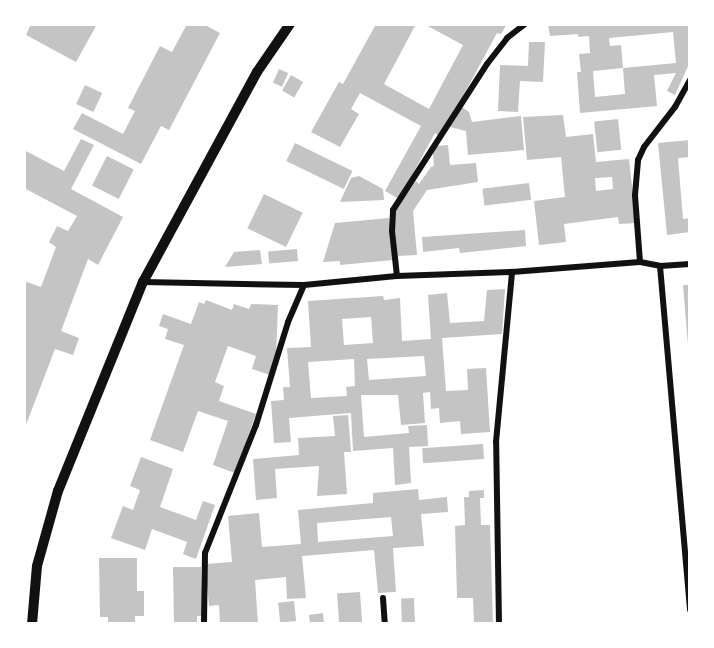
<!DOCTYPE html>
<html>
<head>
<meta charset="utf-8">
<style>
	body { margin:0 }
	#map { position:relative; width:714px; height:648px; overflow:hidden; background:#fff; font-family:Barlow,sans-serif }
	div>[style] { position:absolute }
	[style*='--x'] { left:calc(var(--x)*1px); top:calc(var(--y)*1px); width:calc(var(--w)*1px); rotate:calc(var(--a)*1deg) }
	.building>* { inset:0; background:#c4c4c4; transform-origin:0 0 }
	.minor>* { height:6px; margin:-3px; padding:0 3px; transform-origin:3px; border-radius:3px; background:#111 }
	.tertiary>* { height:10px; margin:-5px; padding:0 5px; transform-origin:5px; border-radius:5px; background:#111 }
	span { translate:-50% -50%; white-space:nowrap; text-align:center; line-height:1.15; -webkit-text-stroke:4.5px #fff; paint-order:stroke }
	.frame { position:absolute; inset:0; border:26px solid #fff; pointer-events:none }
</style>
</head>
<body>
<div id="map">
	<div class="building">
		<div style="clip-path:polygon(31px 24px,97px 24px,76px 62px,26px 35px)"></div>
		<div style="clip-path:polygon(187px 24px,203px 24px,220px 33px,169px 130px,161px 126px,141px 164px,73px 129px,82px 113px,123px 134px,135px 111px,128px 108px,160px 46px,172px 52px)"></div>
		<div style="clip-path:polygon(376px 24px,416px 24px,384px 84px,429px 109px,463px 45px,424px 24px,507px 24px,501px 34px,497px 33px,441px 137px,435px 133px,399px 199px,385px 191px,421px 126px,360px 93px,351px 109px,359px 114px,340px 147px,311px 132px,339px 82px,343px 84px)"></div>
		<div style="clip-path:polygon(evenodd,548px 24px,689px 24px,690px 62px,675px 95px,667px 91px,676px 73px,654px 75px,657px 106px,580px 113px,577px 72px,581px 72px,579px 54px,590px 53px,589px 36px,578px 37px,578px 34px,550px 36px,548px 24px,673px 32px,676px 63px,623px 68px,621px 45px,610px 46px,609px 38px,673px 32px,548px 24px,623px 68px,625px 94px,595px 97px,593px 71px,623px 68px)"></div>
		<div style="clip-path:polygon(529px 42px,545px 42px,543px 82px,520px 81px,518px 112px,498px 111px,500px 65px,528px 66px)"></div>
		<div style="left:279px;top:69px;width:10px;height:15px;rotate:24deg"></div>
		<div style="left:291px;top:75px;width:14px;height:18px;rotate:30deg"></div>
		<div style="left:85px;top:85px;width:19px;height:21px;rotate:25deg"></div>
		<div style="clip-path:polygon(462px 107px,469px 112px,472px 122px,521px 116px,524px 150px,468px 155px,466px 131px,450px 127px)"></div>
		<div style="clip-path:polygon(evenodd,563px 115px,566px 137px,593px 134px,596px 162px,629px 159px,636px 223px,619px 224px,618px 217px,564px 224px,566px 242px,539px 245px,534px 201px,565px 197px,561px 157px,527px 160px,523px 117px,563px 115px,612px 177px,613px 189px,596px 191px,595px 178px,612px 177px)"></div>
		<div style="left:618px;top:119px;width:31px;height:24px;rotate:84deg"></div>
		<div style="clip-path:polygon(81px 139px,94px 145px,71px 189px,123px 217px,98px 265px,88px 259px,61px 331px,79px 338px,73px 355px,55px 349px,24px 430px,24px 281px,41px 287px,56px 247px,49px 242px,57px 226px,68px 231px,77px 216px,24px 188px,24px 150px,64px 171px)"></div>
		<div style="clip-path:polygon(690px 140px,690px 157px,678px 158px,683px 219px,690px 218px,690px 232px,667px 235px,658px 143px)"></div>
		<div style="left:295px;top:143px;width:64px;height:20px;rotate:26deg"></div>
		<div style="clip-path:polygon(448px 145px,450px 165px,476px 163px,478px 182px,427px 190px,413px 211px,417px 255px,398px 256px,393px 213px,416px 181px,419px 184px,431px 167px,434px 166px,433px 153px,437px 146px)"></div>
		<div style="left:107px;top:156px;width:30px;height:33px;rotate:27deg"></div>
		<div style="clip-path:polygon(359px 176px,383px 189px,384px 200px,340px 202px,351px 178px)"></div>
		<div style="left:529px;top:183px;width:17px;height:47px;rotate:83deg"></div>
		<div style="left:264px;top:194px;width:43px;height:38px;rotate:26deg"></div>
		<div style="clip-path:polygon(389px 218px,393px 260px,340px 265px,340px 261px,323px 262px,335px 223px)"></div>
		<div style="clip-path:polygon(525px 230px,526px 246px,460px 253px,459px 248px,423px 252px,422px 237px)"></div>
		<div style="left:297px;top:249px;width:12px;height:29px;rotate:85deg"></div>
		<div style="clip-path:polygon(260px 250px,262px 264px,225px 267px,234px 252px)"></div>
		<div style="clip-path:polygon(683px 285px,690px 285px,690px 345px,688px 345px)"></div>
		<div style="clip-path:polygon(evenodd,505px 289px,502px 334px,442px 338px,446px 391px,468px 390px,467px 369px,486px 368px,490px 432px,461px 434px,460px 421px,440px 423px,439px 408px,431px 409px,430px 392px,423px 393px,425px 423px,401px 425px,398px 395px,361px 395px,364px 437px,409px 433px,408px 426px,427px 425px,428px 446px,409px 447px,411px 483px,395px 485px,393px 448px,353px 451px,351px 413px,289px 418px,291px 442px,274px 443px,271px 401px,284px 400px,283px 387px,290px 387px,287px 348px,311px 347px,308px 301px,383px 296px,384px 300px,400px 298px,402px 341px,431px 339px,428px 295px,447px 293px,450px 323px,484px 321px,487px 290px,505px 289px,371px 317px,373px 343px,344px 345px,342px 319px,371px 317px,505px 289px,424px 356px,426px 376px,369px 380px,367px 359px,424px 356px,505px 289px,354px 359px,355px 386px,346px 387px,347px 396px,311px 398px,308px 362px,354px 359px)"></div>
		<div style="clip-path:polygon(206px 300px,232px 310px,234px 304px,249px 309px,251px 304px,278px 305px,276px 356px,270px 375px,252px 369px,256px 356px,228px 346px,215px 382px,224px 386px,219px 401px,256px 414px,235px 473px,213px 465px,228px 421px,198px 411px,183px 452px,150px 440px,184px 345px,165px 339px,168px 329px,159px 326px,163px 314px,191px 324px,199px 302px,204px 304px)"></div>
		<div style="clip-path:polygon(348px 415px,351px 452px,344px 452px,347px 494px,317px 496px,319px 466px,275px 469px,277px 498px,256px 500px,253px 459px,299px 455px,298px 438px,335px 436px,333px 416px)"></div>
		<div style="left:483px;top:444px;width:15px;height:61px;rotate:86deg"></div>
		<div style="clip-path:polygon(141px 457px,173px 469px,160px 507px,196px 520px,203px 501px,215px 505px,196px 559px,183px 554px,187px 542px,152px 529px,145px 550px,111px 538px,123px 506px,133px 510px,140px 490px,130px 486px)"></div>
		<div style="clip-path:polygon(evenodd,418px 489px,419px 500px,447px 497px,448px 512px,421px 514px,424px 546px,393px 548px,396px 592px,378px 593px,374px 550px,302px 556px,306px 598px,287px 599px,286px 577px,255px 580px,258px 624px,220px 624px,219px 605px,209px 606px,205px 564px,232px 562px,228px 516px,259px 513px,262px 547px,301px 544px,298px 510px,373px 503px,373px 493px,418px 489px,391px 517px,393px 536px,318px 542px,317px 523px,391px 517px)"></div>
		<div style="clip-path:polygon(484px 490px,484px 498px,480px 498px,481px 525px,490px 525px,493px 624px,474px 624px,473px 598px,457px 598px,455px 526px,465px 525px,464px 497px,469px 497px,469px 491px)"></div>
		<div style="clip-path:polygon(99px 558px,137px 558px,137px 591px,144px 591px,144px 616px,135px 616px,135px 624px,108px 624px,108px 617px,100px 617px)"></div>
		<div style="clip-path:polygon(173px 567px,201px 567px,202px 616px,197px 616px,197px 624px,174px 624px)"></div>
		<div style="left:360px;top:592px;width:32px;height:23px;rotate:86deg"></div>
		<div style="left:414px;top:598px;width:26px;height:13px;rotate:88deg"></div>
		<div style="left:294px;top:601px;width:20px;height:16px;rotate:84deg"></div>
		<div style="clip-path:polygon(323px 613px,324px 624px,310px 624px,309px 615px)"></div>
	</div>
	<div class="minor">
		<div style="--x:640;--y:262;--w:67;--a:-94.3"></div>
		<div style="--x:635;--y:195;--w:35;--a:-85"></div>
		<div style="--x:638;--y:160;--w:14;--a:-65"></div>
		<div style="--x:644;--y:147;--w:51;--a:-52.2"></div>
		<div style="--x:675;--y:107;--w:31;--a:-61"></div>
		<div style="--x:690;--y:264;--w:30;--a:176"></div>
		<div style="--x:660;--y:266;--w:345;--a:85"></div>
		<div style="--x:397;--y:276;--w:45;--a:-96.3"></div>
		<div style="--x:392;--y:231;--w:21;--a:-87"></div>
		<div style="--x:393;--y:210;--w:174;--a:-57.2"></div>
		<div style="--x:487;--y:64;--w:33;--a:-52"></div>
		<div style="--x:507;--y:38;--w:23;--a:-38"></div>
		<div style="--x:143;--y:282;--w:161;--a:1.1"></div>
		<div style="--x:304;--y:285;--w:93;--a:-5.5"></div>
		<div style="--x:397;--y:276;--w:115;--a:-2"></div>
		<div style="--x:512;--y:272;--w:128;--a:-4.5"></div>
		<div style="--x:640;--y:262;--w:20;--a:11"></div>
		<div style="--x:383;--y:598;--w:26;--a:86"></div>
		<div style="--x:204;--y:624;--w:71;--a:-89.2"></div>
		<div style="--x:205;--y:553;--w:138;--a:-68.3"></div>
		<div style="--x:256;--y:425;--w:108;--a:-72.7"></div>
		<div style="--x:288;--y:322;--w:40;--a:-66.6"></div>
		<div style="--x:499;--y:624;--w:182;--a:-90.9"></div>
		<div style="--x:496;--y:442;--w:171;--a:-84.6"></div>
	</div>
	<div class="tertiary">
		<div style="--x:32;--y:624;--w:58;--a:-85.1"></div>
		<div style="--x:37;--y:566;--w:78;--a:-74.4"></div>
		<div style="--x:58;--y:491;--w:226;--a:-67.9"></div>
		<div style="--x:143;--y:282;--w:239;--a:-61.5"></div>
		<div style="--x:257;--y:72;--w:58;--a:-55.5"></div>
	</div>
	<div class="frame"></div>
</div>
</body>
</html>
